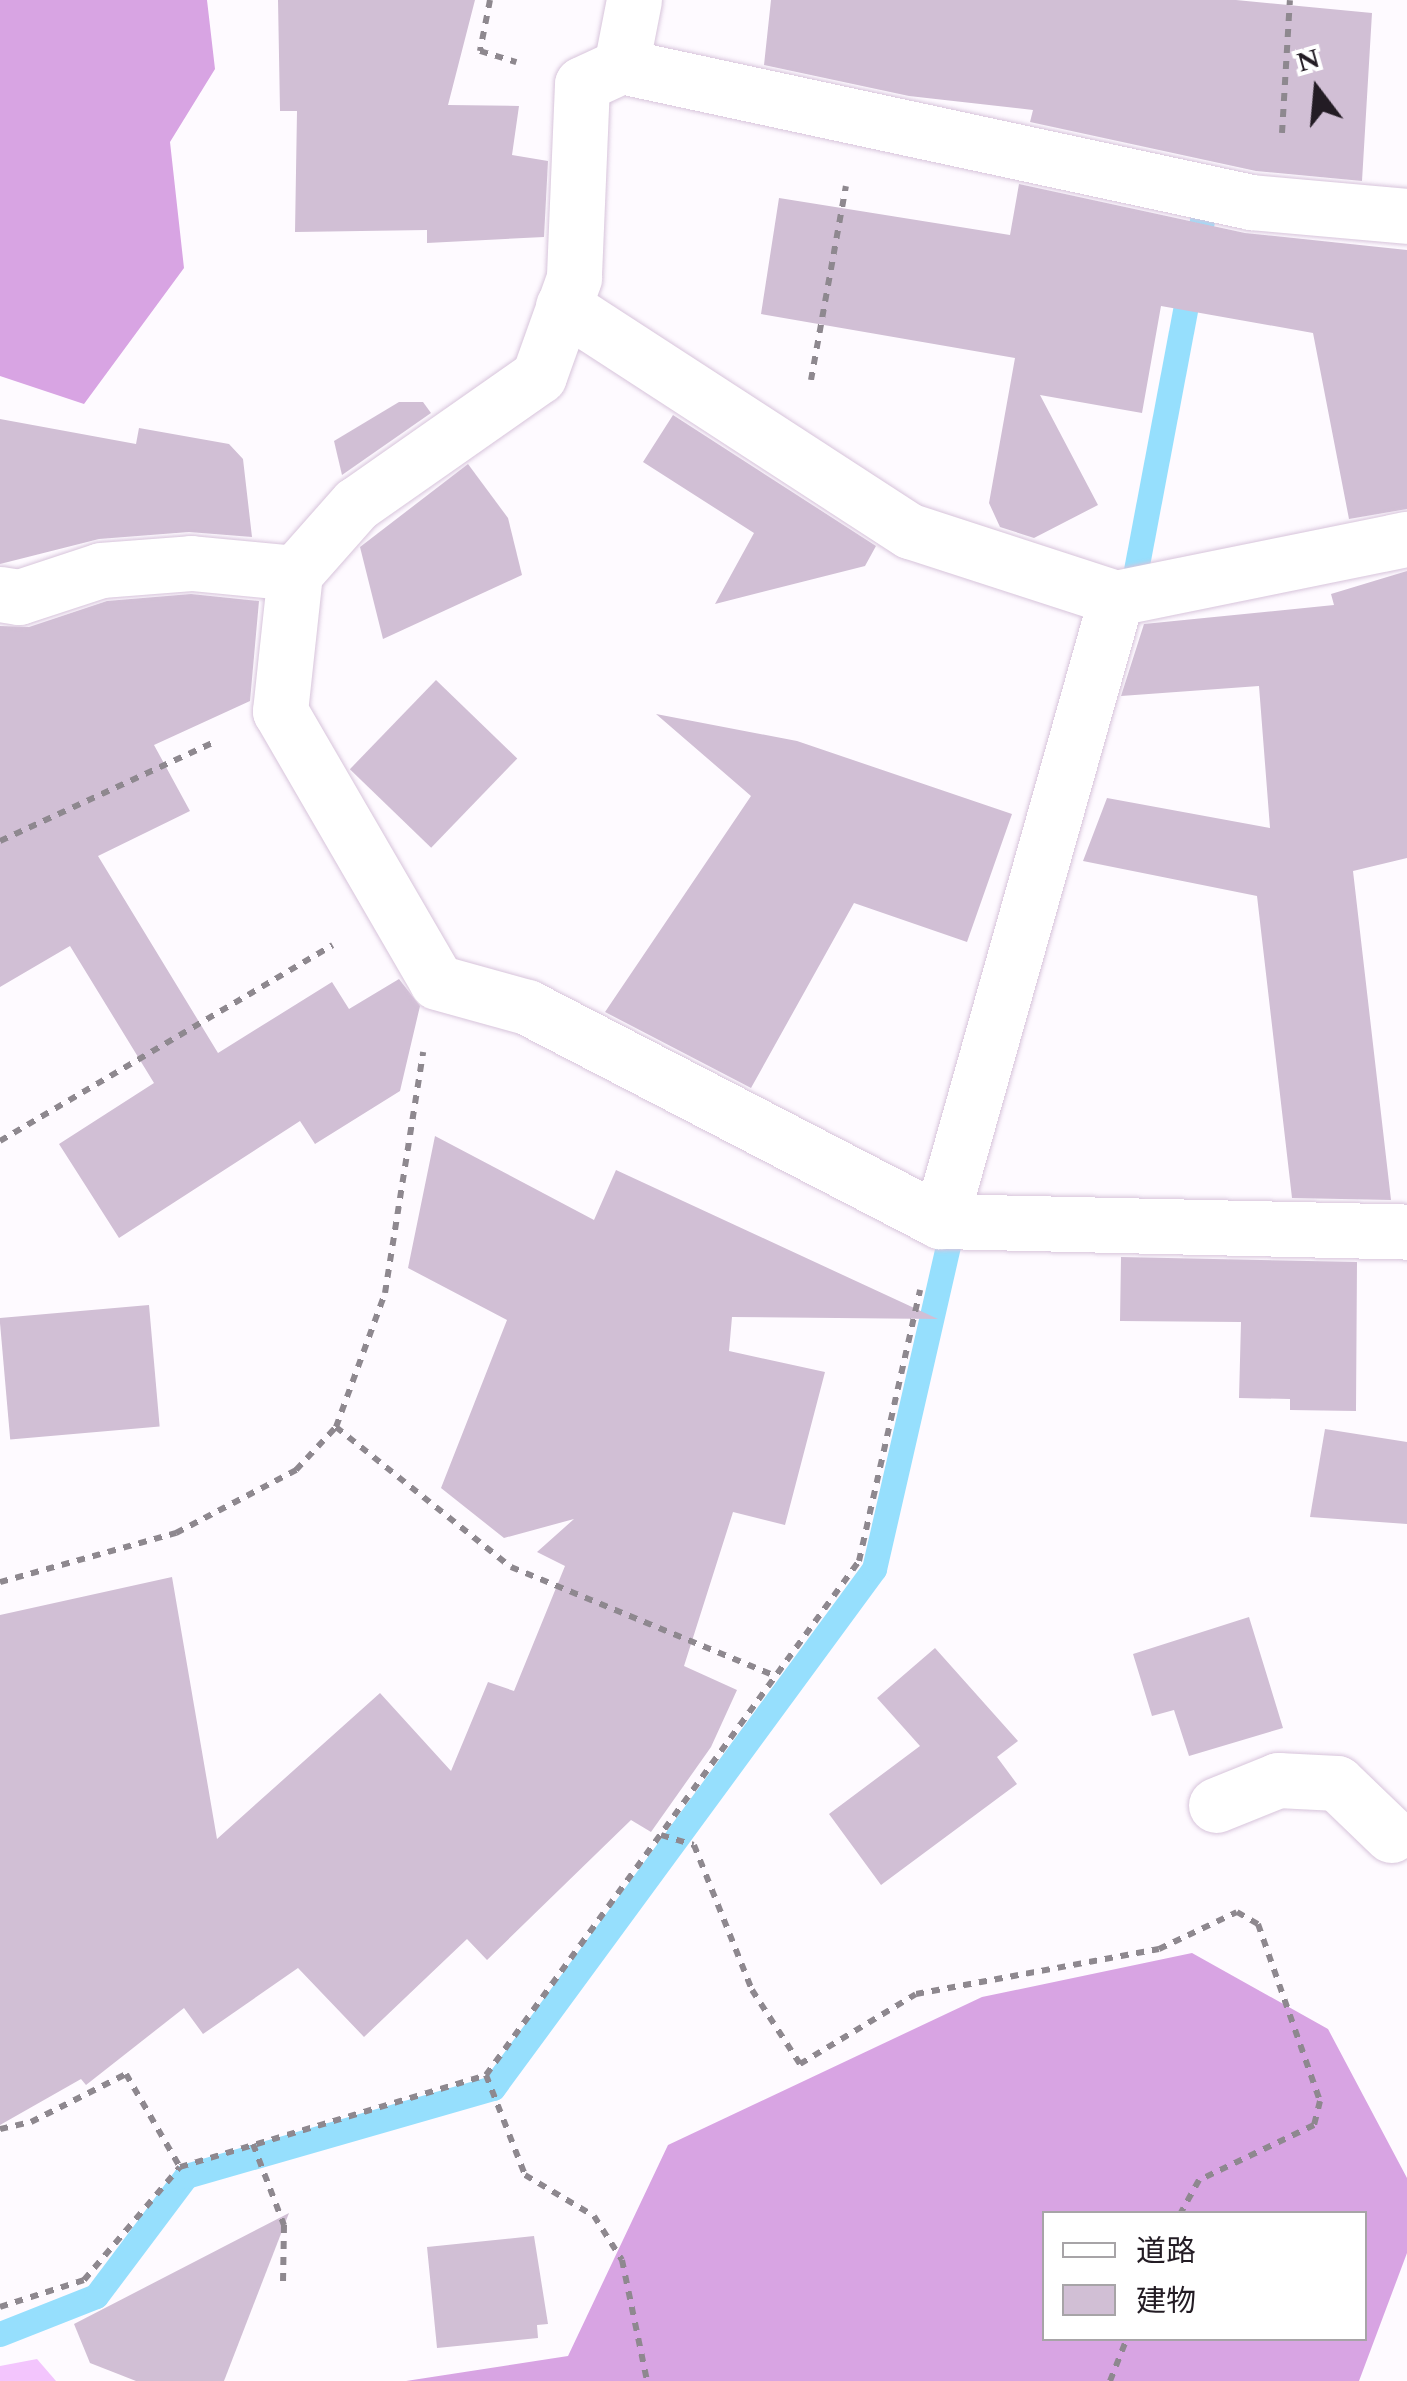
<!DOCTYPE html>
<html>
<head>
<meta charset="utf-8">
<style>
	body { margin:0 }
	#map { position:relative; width:1407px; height:2381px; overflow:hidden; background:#fefaff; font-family:Spectral,"Noto Sans JP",serif }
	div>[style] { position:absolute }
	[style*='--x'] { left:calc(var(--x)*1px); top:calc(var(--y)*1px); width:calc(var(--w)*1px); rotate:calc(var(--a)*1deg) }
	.green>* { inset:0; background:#f3c5fd }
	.forest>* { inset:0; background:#d8a4e3 }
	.stream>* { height:25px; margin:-12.5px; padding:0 12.5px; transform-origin:12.5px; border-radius:12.5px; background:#96dffd }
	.building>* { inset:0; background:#d1bfd5; transform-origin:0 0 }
	.path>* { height:6px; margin-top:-3px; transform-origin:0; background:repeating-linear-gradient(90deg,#8e888f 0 8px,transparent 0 16px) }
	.roads { filter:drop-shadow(0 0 2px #d7c4db) drop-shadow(0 0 2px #d7c4db) }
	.minor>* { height:55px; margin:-27.5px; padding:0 27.5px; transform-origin:27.5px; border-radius:27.5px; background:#fff }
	span { translate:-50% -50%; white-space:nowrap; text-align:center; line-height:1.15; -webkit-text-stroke:8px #fff; paint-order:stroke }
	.legend { position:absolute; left:1042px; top:2211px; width:325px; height:130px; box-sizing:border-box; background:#fff; border:2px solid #a7a4a7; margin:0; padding:12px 18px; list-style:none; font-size:30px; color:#231c24 }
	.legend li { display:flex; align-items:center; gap:20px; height:50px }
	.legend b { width:50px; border:2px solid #a7a4a7 }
	.north { position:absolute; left:1267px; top:40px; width:100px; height:100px; -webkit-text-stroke:8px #fff; paint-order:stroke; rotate:344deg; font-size:28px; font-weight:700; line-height:40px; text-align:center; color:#231c24 }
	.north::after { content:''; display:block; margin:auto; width:35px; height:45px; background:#231c24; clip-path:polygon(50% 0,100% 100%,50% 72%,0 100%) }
</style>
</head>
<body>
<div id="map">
	<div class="green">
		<div style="clip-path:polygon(37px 2359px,56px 2381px,0 2381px,0 2366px)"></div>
	</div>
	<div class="forest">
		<div style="clip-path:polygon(0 0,207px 0,215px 69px,170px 142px,184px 268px,84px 404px,0 376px)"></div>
		<div style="clip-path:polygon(evenodd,1192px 1953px,1328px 2029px,1407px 2178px,1407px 2253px,1359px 2381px,406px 2381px,568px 2356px,668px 2145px,982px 1997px,1192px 1953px,1044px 2214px,1364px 2214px,1364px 2338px,1044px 2338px,1044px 2214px)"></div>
	</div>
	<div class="stream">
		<div style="--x:1136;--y:570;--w:365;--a:-79.3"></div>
		<div style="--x:0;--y:2334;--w:103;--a:-21.6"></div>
		<div style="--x:96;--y:2296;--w:150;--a:-53.1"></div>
		<div style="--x:186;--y:2176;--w:319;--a:-16"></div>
		<div style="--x:493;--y:2088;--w:644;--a:-53.72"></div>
		<div style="--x:874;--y:1569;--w:350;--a:-77.1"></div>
	</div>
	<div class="building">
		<div style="clip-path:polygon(278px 0,475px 0,448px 105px,519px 106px,512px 155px,548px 161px,544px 237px,427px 243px,427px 230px,295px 232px,297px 111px,280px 111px)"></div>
		<div style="clip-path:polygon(771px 0,1236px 0,1372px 13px,1362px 181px,1256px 171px,1030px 122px,1033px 110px,909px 96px,764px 65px)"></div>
		<div style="clip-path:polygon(1019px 184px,1245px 233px,1407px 250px,1407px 509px,1349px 519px,1313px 333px,1161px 306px,1142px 413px,1040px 395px,1098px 505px,1034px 538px,1000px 527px,989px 503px,1015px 358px,761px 314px,779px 198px,1010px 235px)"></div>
		<div style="clip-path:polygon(399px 402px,423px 402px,431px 413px,342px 475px,334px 441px)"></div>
		<div style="clip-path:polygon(673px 415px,876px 546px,865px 566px,715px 604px,754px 533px,643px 462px)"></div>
		<div style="clip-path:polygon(0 419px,136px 444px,139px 428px,229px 444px,243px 459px,252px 537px,189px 532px,99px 539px,0 564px)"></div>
		<div style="clip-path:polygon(468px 464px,508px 518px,522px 575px,383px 639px,360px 547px)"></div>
		<div style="clip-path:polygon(1407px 571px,1407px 858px,1353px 871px,1391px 1200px,1292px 1198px,1257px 896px,1083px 861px,1107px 798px,1270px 828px,1259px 686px,1121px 696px,1144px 624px,1334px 605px,1331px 594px)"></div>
		<div style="clip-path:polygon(191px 594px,259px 601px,250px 701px,154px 745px,190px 811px,98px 856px,218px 1053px,332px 982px,349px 1009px,399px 979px,420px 1006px,400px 1091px,315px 1144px,300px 1121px,119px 1238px,59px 1144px,154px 1083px,70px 946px,0 987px,0 626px,29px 627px,107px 601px)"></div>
		<div style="left:436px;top:680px;width:113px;height:124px;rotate:44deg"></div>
		<div style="clip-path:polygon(656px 714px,797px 741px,1012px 814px,967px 942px,854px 903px,751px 1088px,605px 1012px,751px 796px)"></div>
		<div style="clip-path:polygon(435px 1136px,594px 1220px,616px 1170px,938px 1319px,732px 1317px,729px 1351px,825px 1372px,785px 1525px,733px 1512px,684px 1666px,737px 1690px,711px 1747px,651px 1832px,631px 1820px,487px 1960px,467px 1939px,364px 2037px,298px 1968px,203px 2034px,184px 2008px,86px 2085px,81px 2079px,0 2125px,0 1615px,172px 1577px,217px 1839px,380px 1693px,451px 1771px,488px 1682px,514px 1691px,565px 1566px,537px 1552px,574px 1519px,504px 1538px,441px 1488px,507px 1320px,408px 1268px)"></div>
		<div style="clip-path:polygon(1121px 1257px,1357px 1262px,1356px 1411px,1290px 1410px,1290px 1399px,1239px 1398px,1241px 1322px,1120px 1321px)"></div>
		<div style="left:149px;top:1305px;width:122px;height:150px;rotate:85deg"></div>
		<div style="clip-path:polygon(1325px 1429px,1407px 1442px,1407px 1524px,1310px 1517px)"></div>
		<div style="clip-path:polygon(1249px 1617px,1283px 1728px,1189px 1756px,1174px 1710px,1152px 1716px,1133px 1654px)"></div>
		<div style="clip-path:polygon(935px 1648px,1018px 1741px,997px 1757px,1017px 1784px,881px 1885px,829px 1814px,920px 1746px,877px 1698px)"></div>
		<div style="clip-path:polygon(289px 2213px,224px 2381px,136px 2381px,90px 2363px,74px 2324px)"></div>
		<div style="clip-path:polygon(534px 2236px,548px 2324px,537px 2325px,538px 2338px,437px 2348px,427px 2247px)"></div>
	</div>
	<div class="path">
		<div style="--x:490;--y:0;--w:52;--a:101.1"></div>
		<div style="--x:480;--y:51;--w:38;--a:17"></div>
		<div style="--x:1282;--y:133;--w:133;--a:-86.6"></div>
		<div style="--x:811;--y:380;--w:197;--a:-79.8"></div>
		<div style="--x:0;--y:841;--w:238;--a:-24.8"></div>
		<div style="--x:0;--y:1141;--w:386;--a:-30.5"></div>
		<div style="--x:336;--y:1427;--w:224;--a:38.7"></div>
		<div style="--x:511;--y:1567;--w:287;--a:22.4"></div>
		<div style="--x:0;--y:1582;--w:183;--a:-15.6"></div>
		<div style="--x:176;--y:1533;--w:136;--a:-27.7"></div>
		<div style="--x:296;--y:1470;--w:59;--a:-47.1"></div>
		<div style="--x:336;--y:1427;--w:143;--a:-69.9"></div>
		<div style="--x:385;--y:1293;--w:244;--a:-81"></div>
		<div style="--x:661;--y:1835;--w:34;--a:17"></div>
		<div style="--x:694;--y:1845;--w:156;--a:68.2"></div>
		<div style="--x:752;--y:1990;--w:88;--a:57"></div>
		<div style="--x:800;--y:2064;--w:135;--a:-31.1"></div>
		<div style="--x:916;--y:1994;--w:247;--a:-10.5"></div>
		<div style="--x:1159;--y:1949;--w:86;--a:-25.4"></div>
		<div style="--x:1237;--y:1912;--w:24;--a:30"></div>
		<div style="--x:1258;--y:1924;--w:188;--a:70.7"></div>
		<div style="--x:1320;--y:2101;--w:25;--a:104"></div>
		<div style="--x:1314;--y:2125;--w:127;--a:154.4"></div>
		<div style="--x:1199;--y:2180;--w:39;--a:119"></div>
		<div style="--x:486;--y:2075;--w:107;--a:68.7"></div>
		<div style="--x:525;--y:2175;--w:80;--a:30.7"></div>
		<div style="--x:594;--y:2216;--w:52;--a:57.5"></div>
		<div style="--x:622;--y:2260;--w:124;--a:78.3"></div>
		<div style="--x:0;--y:2129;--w:32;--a:-13"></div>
		<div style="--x:31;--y:2122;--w:106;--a:-26.8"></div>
		<div style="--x:126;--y:2074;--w:108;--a:59.9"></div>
		<div style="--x:180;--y:2167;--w:320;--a:-16.7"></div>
		<div style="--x:486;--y:2075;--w:635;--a:-54.03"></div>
		<div style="--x:859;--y:1561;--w:278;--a:-77.3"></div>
		<div style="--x:253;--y:2144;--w:87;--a:69.1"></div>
		<div style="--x:284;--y:2225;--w:60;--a:91"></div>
		<div style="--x:0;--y:2307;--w:88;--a:-17.8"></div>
		<div style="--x:84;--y:2280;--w:148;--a:-49.7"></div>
		<div style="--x:1110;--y:2381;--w:46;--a:-68.4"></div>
	</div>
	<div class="roads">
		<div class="minor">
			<div style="--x:634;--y:0;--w:67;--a:101.1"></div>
			<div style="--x:621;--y:66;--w:43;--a:155.2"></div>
			<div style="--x:582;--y:84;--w:194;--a:92.4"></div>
			<div style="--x:574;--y:278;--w:104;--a:109.7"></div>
			<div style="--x:539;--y:376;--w:223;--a:145"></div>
			<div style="--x:356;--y:504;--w:92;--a:131.5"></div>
			<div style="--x:295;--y:573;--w:139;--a:96.2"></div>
			<div style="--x:280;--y:711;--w:313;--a:59.9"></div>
			<div style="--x:437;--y:982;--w:93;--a:15.5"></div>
			<div style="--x:527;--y:1007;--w:465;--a:27.4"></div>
			<div style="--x:940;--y:1221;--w:467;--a:1.3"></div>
			<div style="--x:621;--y:66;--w:645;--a:12.18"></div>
			<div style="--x:1251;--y:202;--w:157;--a:5.1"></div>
			<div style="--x:563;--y:306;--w:414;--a:33"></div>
			<div style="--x:910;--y:531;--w:217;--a:18"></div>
			<div style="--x:1116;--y:598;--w:297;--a:-11.5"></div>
			<div style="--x:0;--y:594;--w:19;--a:9"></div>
			<div style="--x:19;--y:597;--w:86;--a:-18.2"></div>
			<div style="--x:101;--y:570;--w:90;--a:-4.4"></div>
			<div style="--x:191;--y:563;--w:104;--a:5.5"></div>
			<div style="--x:940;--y:1221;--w:647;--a:-74.22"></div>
			<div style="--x:1216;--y:1805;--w:67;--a:-22"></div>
			<div style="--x:1278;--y:1780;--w:59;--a:2.9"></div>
			<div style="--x:1337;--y:1783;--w:75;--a:43.9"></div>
		</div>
	</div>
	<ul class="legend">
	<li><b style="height:12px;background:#fff"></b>道路</li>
	<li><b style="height:28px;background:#d1bfd5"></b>建物</li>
	</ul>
	<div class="north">N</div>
</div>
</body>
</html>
